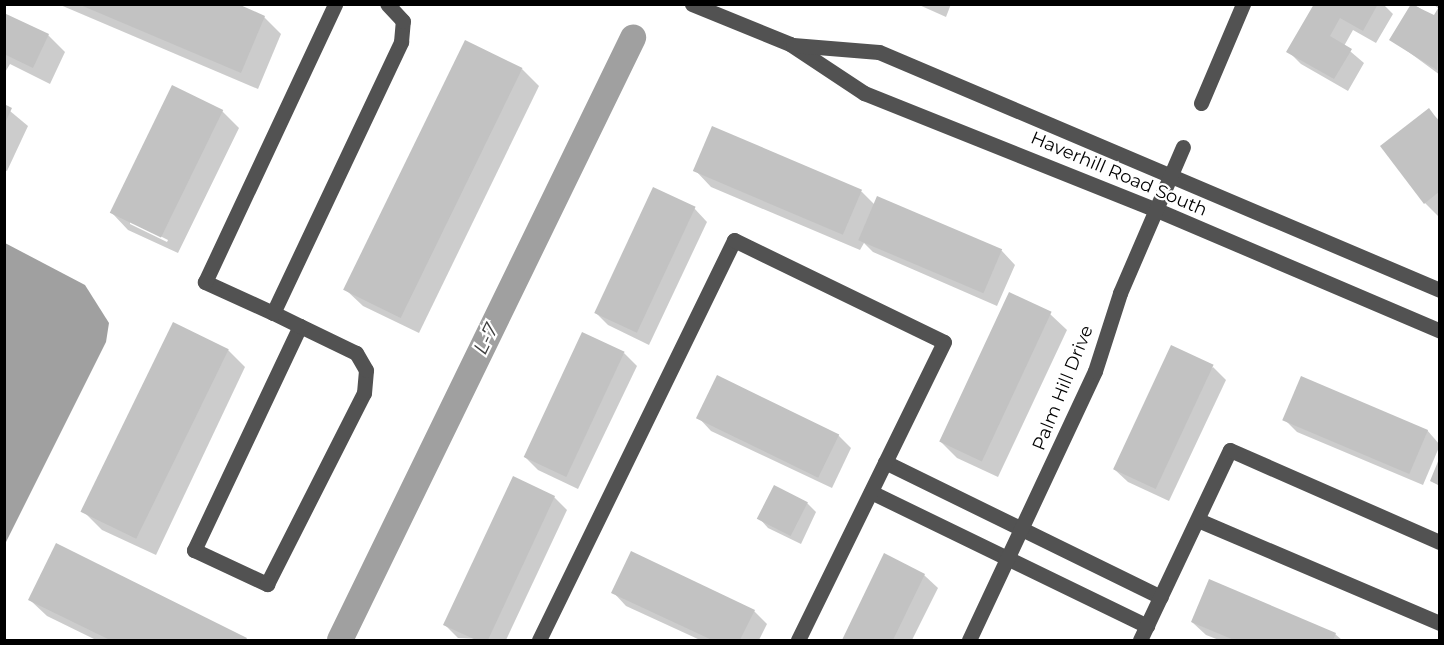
<!DOCTYPE html>
<html>
<head>
<meta charset="utf-8">
<style>
	body { margin:0 }
	#map { position:relative; width:1444px; height:645px; overflow:hidden; background:#fff; font-family:Montserrat,sans-serif }
	div>[style] { position:absolute }
	[style*='--x'] { left:calc(var(--x)*1px); top:calc(var(--y)*1px); width:calc(var(--w)*1px); rotate:calc(var(--a)*1deg) }
	.water>* { inset:0; background:#a0a0a0 }
	.shadow>* { inset:0; background:#0003 }
	.canal>* { height:26px; margin:-13px; padding:0 13px; transform-origin:13px; border-radius:13px; background:#a0a0a0 }
	.building>* { inset:0; background:#c2c2c2; transform-origin:0 0 }
	.minor>* { height:15px; margin:-7.5px; padding:0 7.5px; transform-origin:7.5px; border-radius:7.5px; background:#525252 }
	span { translate:-50% -50%; white-space:nowrap; text-align:center; line-height:1.15; -webkit-text-stroke:4.5px #fff; paint-order:stroke }
	.street-label { font-size:18px; color:#000 }
	.water-label { font-size:20px; color:#414141; font-style:italic }
	.frame { position:absolute; inset:0; border:6px solid #000; pointer-events:none }
</style>
</head>
<body>
<div id="map">
	<div class="water">
		<div style="clip-path:polygon(5px 243px,85px 285px,109px 323px,106px 342px,5px 544px)"></div>
	</div>
	<div class="shadow">
		<div style="clip-path:polygon(58px 4px,235px 4px,264px 17px,281px 34px,258px 89px)"></div>
		<div style="clip-path:polygon(917px 4px,951px 4px,946px 17px)"></div>
		<div style="clip-path:polygon(1316px 4px,1383px 4px,1393px 14px,1376px 43px,1353px 30px,1344px 46px,1364px 63px,1348px 91px,1301px 64px,1288px 51px)"></div>
		<div style="clip-path:polygon(1413px 4px,1434px 17px,1439px 9px,1433px 4px,1440px 4px,1440px 75px,1391px 39px)"></div>
		<div style="clip-path:polygon(4px 14px,48px 35px,65px 52px,50px 84px,10px 64px,4px 74px)"></div>
		<div style="clip-path:polygon(522px 69px,539px 86px,419px 333px,363px 306px,346px 290px)"></div>
		<div style="clip-path:polygon(4px 106px,28px 126px,7px 171px,4px 170px)"></div>
		<div style="clip-path:polygon(1428px 110px,1440px 121px,1438px 216px,1425px 203px)"></div>
		<div style="clip-path:polygon(evenodd,222px 111px,239px 128px,178px 253px,128px 230px,112px 213px,222px 111px,130px 221px,168px 240px,167px 242px,130px 224px,130px 221px)"></div>
		<div style="clip-path:polygon(713px 128px,862px 192px,875px 205px,878px 198px,1002px 251px,1015px 265px,997px 306px,873px 252px,864px 243px,860px 250px,711px 187px,695px 170px)"></div>
		<div style="clip-path:polygon(694px 208px,707px 222px,649px 345px,608px 325px,595px 312px)"></div>
		<div style="clip-path:polygon(1009px 294px,1050px 314px,1067px 330px,998px 477px,957px 458px,940px 441px)"></div>
		<div style="clip-path:polygon(228px 350px,245px 367px,156px 555px,102px 530px,85px 513px)"></div>
		<div style="clip-path:polygon(624px 353px,637px 366px,578px 489px,538px 470px,525px 457px)"></div>
		<div style="clip-path:polygon(1213px 367px,1226px 380px,1169px 501px,1128px 482px,1114px 469px)"></div>
		<div style="clip-path:polygon(698px 417px,838px 435px,851px 448px,832px 488px,711px 431px)"></div>
		<div style="clip-path:polygon(1284px 419px,1427px 430px,1440px 445px,1423px 485px,1297px 432px)"></div>
		<div style="clip-path:polygon(554px 497px,567px 510px,506px 640px,458px 638px,445px 625px)"></div>
		<div style="clip-path:polygon(807px 503px,816px 512px,801px 544px,768px 528px,760px 519px)"></div>
		<div style="clip-path:polygon(884px 555px,924px 575px,938px 588px,912px 640px,844px 640px)"></div>
		<div style="clip-path:polygon(613px 592px,754px 611px,767px 624px,759px 640px,700px 640px,626px 606px)"></div>
		<div style="clip-path:polygon(30px 600px,246px 639px,248px 640px,96px 640px,47px 616px)"></div>
		<div style="clip-path:polygon(1192px 622px,1335px 634px,1342px 640px,1219px 640px,1206px 635px)"></div>
	</div>
	<div class="canal">
		<div style="--x:340;--y:640;--w:670;--a:-64.05"></div>
	</div>
	<div class="building">
		<div style="clip-path:polygon(78px 4px,238px 4px,265px 16px,241px 73px)"></div>
		<div style="clip-path:polygon(1314px 4px,1378px 4px,1363px 31px,1340px 18px,1330px 36px,1352px 49px,1334px 79px,1286px 52px)"></div>
		<div style="clip-path:polygon(1411px 4px,1434px 15px,1440px 5px,1437px 70px,1389px 40px)"></div>
		<div style="clip-path:polygon(4px 13px,49px 34px,33px 68px,4px 54px)"></div>
		<div style="left:465px;top:40px;width:64px;height:278px;rotate:26deg"></div>
		<div style="left:172px;top:85px;width:57px;height:142px;rotate:26deg"></div>
		<div style="clip-path:polygon(4px 104px,12px 108px,4px 125px)"></div>
		<div style="clip-path:polygon(1429px 108px,1440px 123px,1440px 191px,1424px 204px,1380px 146px)"></div>
		<div style="left:712px;top:126px;width:163px;height:49px;rotate:23deg"></div>
		<div style="left:653px;top:187px;width:47px;height:139px;rotate:25deg"></div>
		<div style="left:877px;top:196px;width:136px;height:48px;rotate:23deg"></div>
		<div style="left:1009px;top:292px;width:47px;height:165px;rotate:25deg"></div>
		<div style="left:173px;top:322px;width:62px;height:211px;rotate:26deg"></div>
		<div style="left:582px;top:332px;width:47px;height:138px;rotate:25deg"></div>
		<div style="left:1171px;top:345px;width:47px;height:137px;rotate:25deg"></div>
		<div style="left:717px;top:375px;width:136px;height:48px;rotate:26deg"></div>
		<div style="left:1301px;top:376px;width:138px;height:48px;rotate:23deg"></div>
		<div style="clip-path:polygon(1439px 459px,1440px 459px,1440px 486px,1430px 481px)"></div>
		<div style="clip-path:polygon(513px 476px,555px 496px,488px 640px,476px 640px,443px 625px)"></div>
		<div style="left:774px;top:485px;width:38px;height:38px;rotate:27deg"></div>
		<div style="clip-path:polygon(56px 543px,247px 638px,246px 640px,110px 640px,28px 600px)"></div>
		<div style="clip-path:polygon(631px 551px,755px 610px,740px 640px,712px 640px,611px 593px)"></div>
		<div style="clip-path:polygon(884px 553px,925px 574px,893px 640px,842px 640px)"></div>
		<div style="clip-path:polygon(1209px 579px,1336px 633px,1333px 640px,1234px 640px,1191px 622px)"></div>
	</div>
	<div class="minor">
		<div style="--x:692;--y:4;--w:106;--a:22.2"></div>
		<div style="--x:790;--y:44;--w:89;--a:33.5"></div>
		<div style="--x:864;--y:93;--w:315;--a:21.8"></div>
		<div style="--x:1157;--y:210;--w:308;--a:23.1"></div>
		<div style="--x:793;--y:45;--w:86;--a:4.7"></div>
		<div style="--x:879;--y:52;--w:609;--a:22.99"></div>
		<div style="--x:1201;--y:103;--w:108;--a:-67"></div>
		<div style="--x:273;--y:313;--w:75;--a:-155.5"></div>
		<div style="--x:205;--y:282;--w:307;--a:-64.9"></div>
		<div style="--x:300;--y:326;--w:248;--a:115.3"></div>
		<div style="--x:194;--y:550;--w:81;--a:25"></div>
		<div style="--x:267;--y:584;--w:214;--a:-63.1"></div>
		<div style="--x:364;--y:393;--w:23;--a:-85"></div>
		<div style="--x:366;--y:370;--w:20;--a:-120"></div>
		<div style="--x:356;--y:353;--w:62;--a:-154.3"></div>
		<div style="--x:300;--y:326;--w:30;--a:-154"></div>
		<div style="--x:273;--y:313;--w:300;--a:-64.7"></div>
		<div style="--x:401;--y:42;--w:21;--a:-85"></div>
		<div style="--x:403;--y:21;--w:23;--a:-133"></div>
		<div style="--x:885;--y:462;--w:307;--a:26.1"></div>
		<div style="--x:871;--y:492;--w:307;--a:25.9"></div>
		<div style="--x:1198;--y:520;--w:263;--a:23.1"></div>
		<div style="--x:539;--y:640;--w:445;--a:-64"></div>
		<div style="--x:734;--y:240;--w:233;--a:25.9"></div>
		<div style="--x:944;--y:342;--w:332;--a:116.1"></div>
		<div style="--x:969;--y:640;--w:297;--a:-64.9"></div>
		<div style="--x:1095;--y:371;--w:82;--a:-72.2"></div>
		<div style="--x:1120;--y:293;--w:159;--a:-66.7"></div>
		<div style="--x:1140;--y:640;--w:210;--a:-64.7"></div>
		<div style="--x:1230;--y:450;--w:229;--a:23.7"></div>
	</div>
	<div class="street-label">
		<span style="left:1119px;top:174px;rotate:23deg">Haverhill Road South</span>
		<span style="left:1063px;top:388px;rotate:-68deg">Palm Hill Drive</span>
	</div>
	<div class="water-label">
		<span style="left:486px;top:339px;rotate:-64deg">L-7</span>
	</div>
	<div class="frame"></div>
</div>
</body>
</html>
